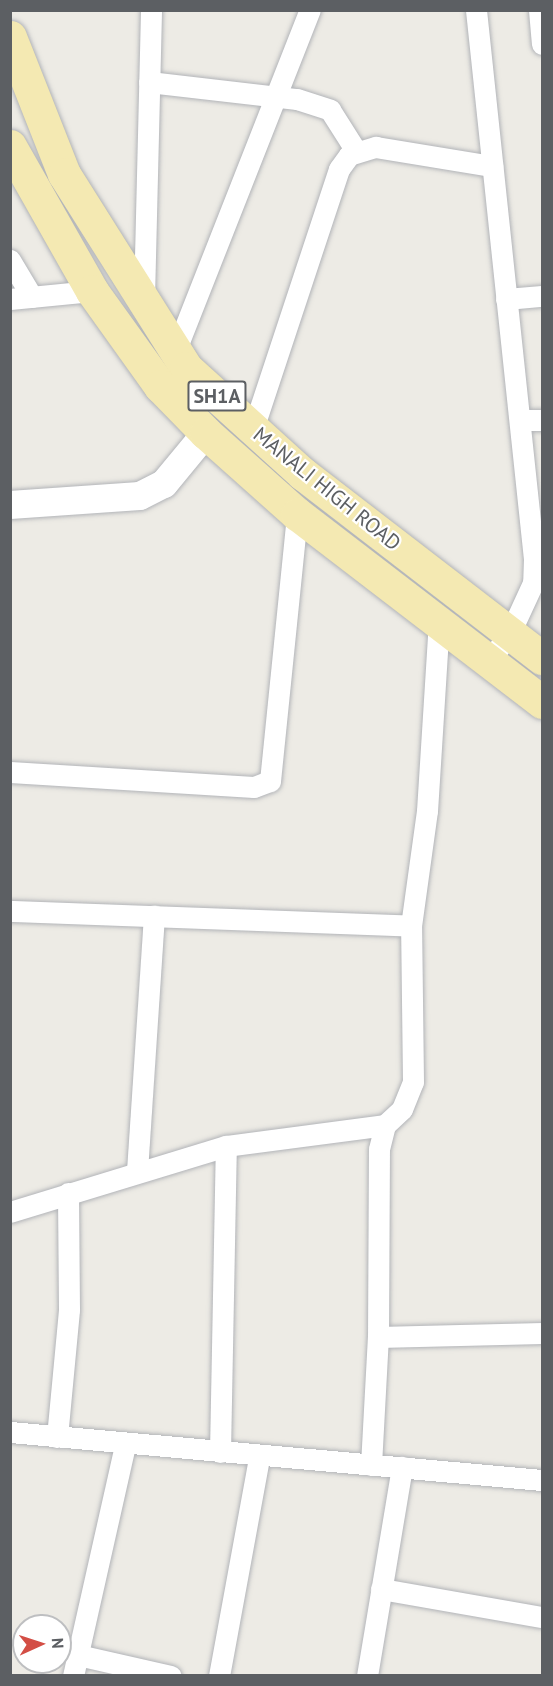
<!DOCTYPE html>
<html>
<head>
<meta charset="utf-8">
<style>
	body { margin:0 }
	#map { position:relative; width:553px; height:1686px; overflow:hidden; background:#edebe5; font-family:"PT Sans",sans-serif }
	div>[style] { position:absolute }
	[style*='--x'] { left:calc(var(--x)*1px); top:calc(var(--y)*1px); width:calc(var(--w)*1px); rotate:calc(var(--a)*1deg) }
	.roads { filter:drop-shadow(0 0 2px #b2b4b8) drop-shadow(0 0 2px #b2b4b8) }
	.street>* { height:21px; margin:-10.5px; padding:0 10.5px; transform-origin:10.5px; border-radius:10.5px; background:#fff }
	.secondary>* { height:28px; margin:-14px; padding:0 14px; transform-origin:14px; border-radius:14px; background:#fff }
	.primary>* { height:33px; margin:-16.5px; padding:0 16.5px; transform-origin:16.5px; border-radius:16.5px; background:#f4e9b2 }
	span { translate:-50% -50%; white-space:nowrap; text-align:center; line-height:1.15; -webkit-text-stroke:4.5px #fff; paint-order:stroke }
	.shield-label span { padding:2px 4px; background:#fff; border:2px solid; border-radius:4px; -webkit-text-stroke-width:0 }
	.shield-label { font-size:20px; color:#5c5f63; font-weight:700 }
	.street-label { font-size:21px; color:#5c5f63 }
	.frame { position:absolute; inset:0; border:12px solid #5c5f63; pointer-events:none }
	.north { position:absolute; left:12px; top:1614px; width:60px; height:60px; box-sizing:border-box; background:#fff; border:2px solid #bebfc1; border-radius:50%; rotate:87deg; font-size:16px; font-weight:700; line-height:24px; text-align:center; color:#5c5f63 }
	.north::after { content:''; display:block; margin:auto; width:21px; height:27px; background:#d34e45; clip-path:polygon(50% 0,100% 100%,50% 72%,0 100%) }
</style>
</head>
<body>
<div id="map">
	<div class="roads">
		<div class="street">
			<div style="--x:476;--y:10;--w:552;--a:83.97"></div>
			<div style="--x:534;--y:559;--w:24;--a:92"></div>
			<div style="--x:533;--y:583;--w:55;--a:114.7"></div>
			<div style="--x:510;--y:633;--w:34;--a:127"></div>
			<div style="--x:539;--y:10;--w:34;--a:85"></div>
			<div style="--x:149;--y:82;--w:149;--a:6.6"></div>
			<div style="--x:297;--y:99;--w:35;--a:18"></div>
			<div style="--x:330;--y:110;--w:49;--a:57.6"></div>
			<div style="--x:10;--y:260;--w:43;--a:59.3"></div>
			<div style="--x:144;--y:298;--w:288;--a:-88.6"></div>
			<div style="--x:10;--y:299;--w:82;--a:-5.6"></div>
			<div style="--x:506;--y:299;--w:36;--a:-5"></div>
			<div style="--x:175;--y:352;--w:368;--a:-68.5"></div>
			<div style="--x:520;--y:420;--w:22;--a:0"></div>
			<div style="--x:253;--y:429;--w:274;--a:-71.7"></div>
			<div style="--x:339;--y:169;--w:17;--a:-54"></div>
			<div style="--x:349;--y:155;--w:28;--a:-17"></div>
			<div style="--x:376;--y:147;--w:118;--a:9.3"></div>
			<div style="--x:10;--y:772;--w:244;--a:3.5"></div>
			<div style="--x:254;--y:787;--w:17;--a:-21"></div>
			<div style="--x:270;--y:781;--w:268;--a:-84.2"></div>
			<div style="--x:10;--y:911;--w:401;--a:2.1"></div>
			<div style="--x:411;--y:926;--w:116;--a:-82.1"></div>
			<div style="--x:427;--y:811;--w:191;--a:-86.4"></div>
			<div style="--x:137;--y:1171;--w:256;--a:-86.2"></div>
			<div style="--x:10;--y:1212;--w:226;--a:-17"></div>
			<div style="--x:226;--y:1146;--w:160;--a:-7.5"></div>
			<div style="--x:378;--y:1337;--w:164;--a:-1.4"></div>
			<div style="--x:10;--y:1432;--w:534;--a:5.16"></div>
			<div style="--x:57;--y:1437;--w:129;--a:-84.6"></div>
			<div style="--x:69;--y:1309;--w:116;--a:-90.5"></div>
			<div style="--x:220;--y:1452;--w:306;--a:-88.9"></div>
			<div style="--x:371;--y:1465;--w:128;--a:-86.9"></div>
			<div style="--x:378;--y:1337;--w:188;--a:-89.7"></div>
			<div style="--x:379;--y:1149;--w:25;--a:-76"></div>
			<div style="--x:385;--y:1125;--w:23;--a:-43"></div>
			<div style="--x:402;--y:1109;--w:29;--a:-68"></div>
			<div style="--x:413;--y:1082;--w:156;--a:-90.7"></div>
			<div style="--x:381;--y:1589;--w:163;--a:9.9"></div>
			<div style="--x:78;--y:1655;--w:95;--a:12.7"></div>
			<div style="--x:73;--y:1676;--w:237;--a:-77.3"></div>
			<div style="--x:219;--y:1676;--w:223;--a:-79.6"></div>
			<div style="--x:367;--y:1676;--w:212;--a:-80.5"></div>
		</div>
		<div class="secondary">
			<div style="--x:10;--y:505;--w:130;--a:-4"></div>
			<div style="--x:140;--y:496;--w:27;--a:-27"></div>
			<div style="--x:164;--y:484;--w:66;--a:-50.5"></div>
		</div>
		<div class="primary">
			<div style="--x:10;--y:37;--w:147;--a:68.5"></div>
			<div style="--x:64;--y:174;--w:229;--a:57.8"></div>
			<div style="--x:186;--y:368;--w:158;--a:42.2"></div>
			<div style="--x:303;--y:474;--w:302;--a:37.6"></div>
			<div style="--x:10;--y:146;--w:167;--a:60.5"></div>
			<div style="--x:92;--y:291;--w:117;--a:54.4"></div>
			<div style="--x:160;--y:386;--w:66;--a:45.6"></div>
			<div style="--x:206;--y:433;--w:122;--a:41.7"></div>
			<div style="--x:297;--y:514;--w:309;--a:37.5"></div>
		</div>
	</div>
	<div class="shield-label">
		<span style="left:217px;top:396px">SH1A</span>
	</div>
	<div class="street-label">
		<span style="left:327px;top:489px;rotate:39deg">MANALI HIGH ROAD</span>
	</div>
	<div class="frame"></div>
	<div class="north">N</div>
</div>
</body>
</html>
